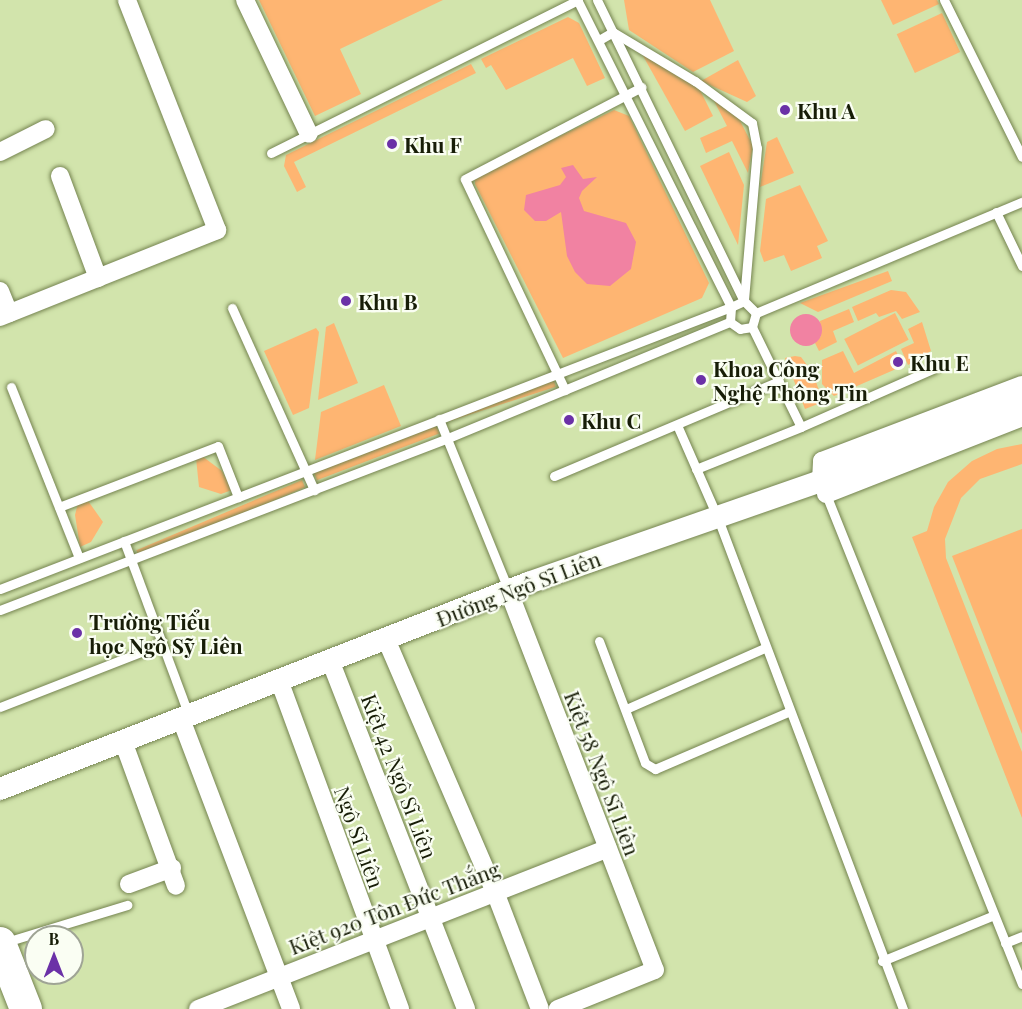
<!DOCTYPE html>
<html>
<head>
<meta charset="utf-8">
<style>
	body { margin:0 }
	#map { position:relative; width:1022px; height:1009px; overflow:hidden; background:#d2e4ac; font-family:"Playfair Display",serif }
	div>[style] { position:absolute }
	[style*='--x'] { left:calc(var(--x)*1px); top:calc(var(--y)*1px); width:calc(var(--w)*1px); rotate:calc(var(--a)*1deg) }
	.green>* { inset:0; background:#feb572; transform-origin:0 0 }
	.water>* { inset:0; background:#f182a2 }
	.round { border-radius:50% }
	.roads { filter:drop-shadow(0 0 2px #758450) drop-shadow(0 0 2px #758450) }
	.service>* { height:9px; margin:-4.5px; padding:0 4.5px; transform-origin:4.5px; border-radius:4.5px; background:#fff }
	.minor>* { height:18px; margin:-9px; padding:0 9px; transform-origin:9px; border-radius:9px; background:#fff }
	.tertiary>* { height:22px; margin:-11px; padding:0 11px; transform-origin:11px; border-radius:11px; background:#fff }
	.trunk>* { height:32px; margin:-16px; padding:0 16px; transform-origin:16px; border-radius:16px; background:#fff }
	.dots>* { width:16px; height:16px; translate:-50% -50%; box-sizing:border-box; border:3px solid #fafef3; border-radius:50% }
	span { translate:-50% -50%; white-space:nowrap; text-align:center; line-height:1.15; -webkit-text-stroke:4.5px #fafef3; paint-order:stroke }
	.poi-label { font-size:21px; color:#171d07; font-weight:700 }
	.left { translate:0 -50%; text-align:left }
	.street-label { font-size:21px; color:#171d07 }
	.north { position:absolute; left:24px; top:925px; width:60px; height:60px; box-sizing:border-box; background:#fafef3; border:2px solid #9fa495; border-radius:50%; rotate:0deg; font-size:16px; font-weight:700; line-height:24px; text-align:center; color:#171d07 }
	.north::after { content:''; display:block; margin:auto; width:21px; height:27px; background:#6b31a7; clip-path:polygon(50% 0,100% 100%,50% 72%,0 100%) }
</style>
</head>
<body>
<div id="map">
	<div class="green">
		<div style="clip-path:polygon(259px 0,443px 0,340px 49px,361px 94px,315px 116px)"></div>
		<div style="clip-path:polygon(624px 0,710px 0,734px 51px,693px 72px,629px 30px)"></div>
		<div style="clip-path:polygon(881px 0,937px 0,939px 4px,893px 25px)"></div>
		<div style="left:942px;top:13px;width:43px;height:50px;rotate:65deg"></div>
		<div style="clip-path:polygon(568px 17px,579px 23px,605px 78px,587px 86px,573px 58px,506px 90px,491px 65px,486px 68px,481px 59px)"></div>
		<div style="clip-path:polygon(642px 54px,699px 88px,713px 116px,685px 131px)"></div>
		<div style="clip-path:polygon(738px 60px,756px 96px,747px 102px,701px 81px)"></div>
		<div style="clip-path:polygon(471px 64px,476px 73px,294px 162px,306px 187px,297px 192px,284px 166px,286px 155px)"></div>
		<div style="clip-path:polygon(713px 99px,736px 113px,753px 146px,748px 173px,732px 141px,706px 153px,700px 138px,727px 126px)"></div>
		<div style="clip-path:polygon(614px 110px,629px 116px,709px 283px,702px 298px,563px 358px,475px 184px,475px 177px)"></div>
		<div style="clip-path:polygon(777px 137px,794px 173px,760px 187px,767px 142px)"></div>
		<div style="clip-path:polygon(729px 152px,744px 185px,738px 245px,700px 166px)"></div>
		<div style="clip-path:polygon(800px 185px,828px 241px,817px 246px,822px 258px,791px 271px,784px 255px,764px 262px,760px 251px,766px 199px)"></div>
		<div style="clip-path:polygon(888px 271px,892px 281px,818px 312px,800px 303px)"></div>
		<div style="clip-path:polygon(891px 290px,906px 292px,920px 312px,902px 319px,896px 311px,879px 317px,876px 313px,858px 321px,852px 307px)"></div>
		<div style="clip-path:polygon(849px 309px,854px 322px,833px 331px,837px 342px,819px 351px,815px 343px,821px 336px,820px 321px)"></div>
		<div style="left:895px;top:313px;width:30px;height:57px;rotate:63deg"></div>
		<div style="clip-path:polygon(922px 322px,931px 351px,908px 365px,901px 349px,914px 343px,908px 329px)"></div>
		<div style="clip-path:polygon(334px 323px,358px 383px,318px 400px,326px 327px)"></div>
		<div style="clip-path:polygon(316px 328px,319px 332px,309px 408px,293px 415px,264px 351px)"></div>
		<div style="clip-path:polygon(843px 351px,854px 373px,896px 351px,903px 366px,834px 396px,822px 384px,822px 360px)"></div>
		<div style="clip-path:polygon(795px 356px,801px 357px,813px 373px,823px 402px,805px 409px,785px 358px)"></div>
		<div style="left:554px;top:381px;width:6px;height:111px;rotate:72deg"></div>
		<div style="clip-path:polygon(384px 385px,401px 426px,315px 460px,321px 412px)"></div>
		<div style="left:436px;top:425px;width:9px;height:131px;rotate:69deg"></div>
		<div style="clip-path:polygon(1022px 444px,1022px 464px,980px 479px,961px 498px,945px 539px,946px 558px,1022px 752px,1022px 818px,912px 537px,927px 531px,934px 507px,948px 482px,972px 461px,997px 449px)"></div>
		<div style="clip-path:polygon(202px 456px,222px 471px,232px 490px,221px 494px,199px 487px,196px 458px)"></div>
		<div style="left:302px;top:480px;width:8px;height:180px;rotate:67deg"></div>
		<div style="clip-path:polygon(86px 498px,103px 522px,91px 542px,80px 547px,75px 515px,78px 503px)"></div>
		<div style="clip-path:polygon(1022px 529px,1022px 734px,952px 556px)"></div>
	</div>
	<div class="water">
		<div style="clip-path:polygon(573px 165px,583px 179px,597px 177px,582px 191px,579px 198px,584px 211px,626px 223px,636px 242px,631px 269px,610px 286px,587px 284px,575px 272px,567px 256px,561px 212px,546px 221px,535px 221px,524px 210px,526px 195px,560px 185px,566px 177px,561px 168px)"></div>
		<div class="round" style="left:790px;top:314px;width:32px;height:32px"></div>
	</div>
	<div class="roads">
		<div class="service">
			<div style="--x:597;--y:0;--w:335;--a:64"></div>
			<div style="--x:744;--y:301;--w:17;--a:45"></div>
			<div style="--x:756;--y:313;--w:15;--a:106"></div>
			<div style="--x:752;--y:327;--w:12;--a:171"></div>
			<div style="--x:740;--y:329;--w:12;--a:-145"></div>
			<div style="--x:730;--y:322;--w:15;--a:-86"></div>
			<div style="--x:731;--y:307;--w:14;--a:-25"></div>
			<div style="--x:944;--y:0;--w:175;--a:63.6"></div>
			<div style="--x:599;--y:40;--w:16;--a:-30"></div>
			<div style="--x:613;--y:32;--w:96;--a:30.9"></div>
			<div style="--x:695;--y:81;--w:71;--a:36.4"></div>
			<div style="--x:752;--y:123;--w:25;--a:79"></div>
			<div style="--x:757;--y:148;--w:152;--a:94.9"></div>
			<div style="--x:271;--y:153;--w:343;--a:-26.5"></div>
			<div style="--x:996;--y:212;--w:60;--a:64.3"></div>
			<div style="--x:232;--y:308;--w:200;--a:65.7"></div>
			<div style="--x:756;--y:313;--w:288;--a:-22.7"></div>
			<div style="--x:752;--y:327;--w:111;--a:63.9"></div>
			<div style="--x:801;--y:427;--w:146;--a:-23.8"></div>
			<div style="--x:11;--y:387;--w:184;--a:68.3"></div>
			<div style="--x:565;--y:390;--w:233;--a:-115.4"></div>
			<div style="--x:465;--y:179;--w:199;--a:-27.5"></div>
			<div style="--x:439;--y:419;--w:183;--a:67.9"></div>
			<div style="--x:677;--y:425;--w:99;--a:66.3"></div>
			<div style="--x:717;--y:516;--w:527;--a:69.33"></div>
			<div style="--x:696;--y:469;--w:113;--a:-21.8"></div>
			<div style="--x:554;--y:476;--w:244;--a:-22.9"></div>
			<div style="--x:825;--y:492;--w:530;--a:68.18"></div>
			<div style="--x:59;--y:507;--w:170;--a:-21"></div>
			<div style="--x:218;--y:446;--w:55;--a:68.6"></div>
			<div style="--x:124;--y:541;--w:187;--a:69.6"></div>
			<div style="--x:0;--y:589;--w:784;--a:-21.1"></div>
			<div style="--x:731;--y:307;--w:343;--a:-116.6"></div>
			<div style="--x:0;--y:610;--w:480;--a:-21"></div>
			<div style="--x:448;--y:438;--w:305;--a:-22.4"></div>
			<div style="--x:599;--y:641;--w:130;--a:69.3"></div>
			<div style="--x:645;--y:763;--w:12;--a:31"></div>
			<div style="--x:655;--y:769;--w:145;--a:-23.2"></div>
			<div style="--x:0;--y:707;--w:174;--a:-21.3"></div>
			<div style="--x:626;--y:709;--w:151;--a:-23.8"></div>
			<div style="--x:6;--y:942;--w:127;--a:-17"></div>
			<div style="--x:1005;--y:943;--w:18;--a:-22"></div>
			<div style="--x:882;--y:961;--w:121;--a:-22.3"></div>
		</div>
		<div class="minor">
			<div style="--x:245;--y:0;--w:148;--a:64.5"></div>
			<div style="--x:0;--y:152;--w:51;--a:-26.6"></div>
			<div style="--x:60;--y:176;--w:109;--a:69.6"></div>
			<div style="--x:0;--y:291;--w:24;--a:68"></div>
			<div style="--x:0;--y:317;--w:234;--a:-21.8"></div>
			<div style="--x:217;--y:230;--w:247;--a:-111.4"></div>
			<div style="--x:821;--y:481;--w:20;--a:-87"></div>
			<div style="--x:822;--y:461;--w:214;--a:-20.8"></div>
			<div style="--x:826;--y:494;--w:211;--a:-21.4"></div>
			<div style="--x:509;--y:592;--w:405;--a:68.9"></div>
			<div style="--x:655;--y:970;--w:105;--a:158.1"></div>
			<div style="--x:386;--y:639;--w:275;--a:66.7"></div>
			<div style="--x:495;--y:892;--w:125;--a:69"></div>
			<div style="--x:330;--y:660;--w:375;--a:68.7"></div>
			<div style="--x:279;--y:680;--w:351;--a:69.8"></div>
			<div style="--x:181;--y:719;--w:310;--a:69.2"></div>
			<div style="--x:123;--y:741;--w:154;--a:69.9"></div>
			<div style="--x:129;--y:884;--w:46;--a:-20.4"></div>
			<div style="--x:198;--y:1009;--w:440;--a:-21.4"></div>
		</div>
		<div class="tertiary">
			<div style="--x:0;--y:789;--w:567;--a:-21.31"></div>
			<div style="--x:528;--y:583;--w:326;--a:-19.2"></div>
			<div style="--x:836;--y:476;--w:200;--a:-21.7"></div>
		</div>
		<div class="trunk">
			<div style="--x:0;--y:943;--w:71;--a:68.5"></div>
		</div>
	</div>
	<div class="dots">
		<div style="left:785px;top:110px;background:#6b31a7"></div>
		<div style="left:392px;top:144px;background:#6b31a7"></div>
		<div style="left:346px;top:301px;background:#6b31a7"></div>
		<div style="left:898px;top:362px;background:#6b31a7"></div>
		<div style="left:701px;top:380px;background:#6b31a7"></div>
		<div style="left:569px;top:420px;background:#6b31a7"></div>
		<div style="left:77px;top:633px;background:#6b31a7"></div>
	</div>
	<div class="poi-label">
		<span class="left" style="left:797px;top:110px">Khu A</span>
		<span class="left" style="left:404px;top:144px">Khu F</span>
		<span class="left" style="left:358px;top:301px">Khu B</span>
		<span class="left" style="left:910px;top:362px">Khu E</span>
		<span class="left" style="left:713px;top:380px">Khoa Công<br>Nghệ Thông Tin</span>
		<span class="left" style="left:581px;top:420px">Khu C</span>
		<span class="left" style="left:89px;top:633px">Trường Tiểu<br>học Ngô Sỹ Liên</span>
	</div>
	<div class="street-label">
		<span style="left:518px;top:588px;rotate:-21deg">Đường Ngô Sĩ Liên</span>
		<span style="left:603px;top:773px;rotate:69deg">Kiệt 58 Ngô Sĩ Liên</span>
		<span style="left:400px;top:776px;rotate:69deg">Kiệt 42 Ngô Sĩ Liên</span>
		<span style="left:360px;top:837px;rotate:70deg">Ngô Sĩ Liên</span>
		<span style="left:394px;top:907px;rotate:-21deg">Kiệt 920 Tôn Đức Thắng</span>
	</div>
	<div class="north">B</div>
</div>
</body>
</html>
